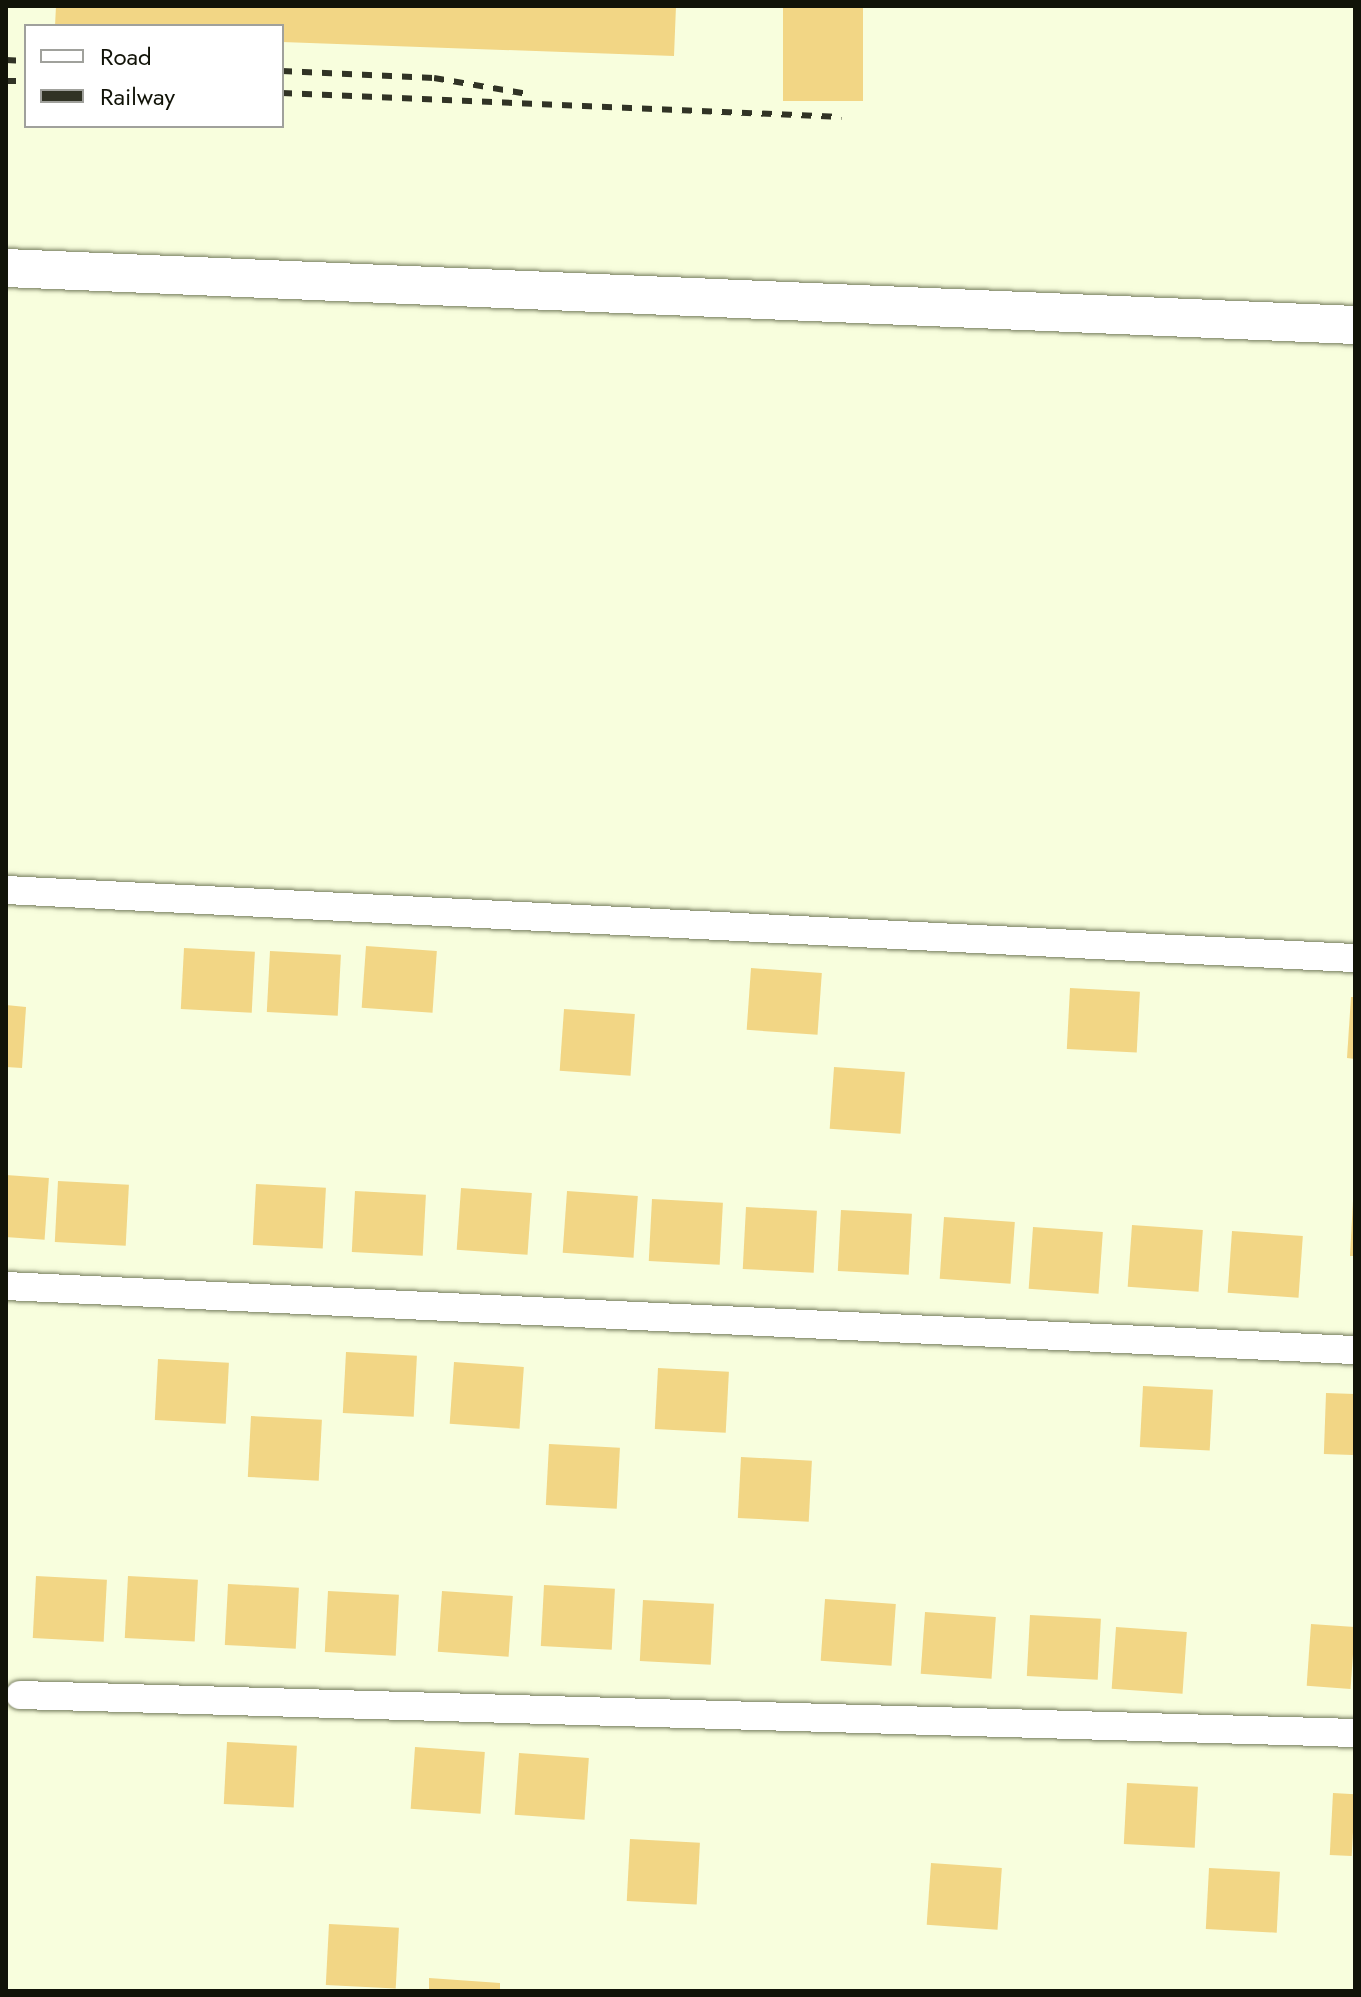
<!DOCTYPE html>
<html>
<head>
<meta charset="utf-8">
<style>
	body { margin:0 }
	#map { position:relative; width:1361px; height:1997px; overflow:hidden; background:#f8fedd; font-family:Jost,sans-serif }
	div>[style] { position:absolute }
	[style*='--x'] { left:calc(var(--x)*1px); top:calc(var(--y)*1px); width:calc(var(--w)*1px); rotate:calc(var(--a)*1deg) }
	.building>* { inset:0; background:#f2d685; transform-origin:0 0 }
	.roads { filter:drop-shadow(0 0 2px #757b5d) drop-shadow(0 0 2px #757b5d) }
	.minor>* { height:28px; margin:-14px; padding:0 14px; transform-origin:14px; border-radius:14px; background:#fff }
	.secondary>* { height:38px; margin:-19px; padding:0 19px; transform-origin:19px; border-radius:19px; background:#fff }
	.rail>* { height:6px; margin-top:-3px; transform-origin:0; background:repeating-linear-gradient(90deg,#313325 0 10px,transparent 0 20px) }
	span { translate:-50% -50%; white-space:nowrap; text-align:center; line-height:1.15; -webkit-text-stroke:7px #fff; paint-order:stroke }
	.frame { position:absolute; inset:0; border:8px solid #111308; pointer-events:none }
	.legend { position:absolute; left:24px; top:24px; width:260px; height:104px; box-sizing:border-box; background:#fff; border:2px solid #a0a19c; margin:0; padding:10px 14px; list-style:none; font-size:24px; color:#111308 }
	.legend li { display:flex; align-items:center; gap:16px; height:40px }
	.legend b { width:40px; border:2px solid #a0a19c }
</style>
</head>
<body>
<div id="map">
	<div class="building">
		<div style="clip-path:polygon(56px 6px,676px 6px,674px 56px,282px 42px,282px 26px,55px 26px)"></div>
		<div style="left:783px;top:6px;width:80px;height:95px"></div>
		<div style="left:366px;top:946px;width:71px;height:62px;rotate:4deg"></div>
		<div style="left:184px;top:948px;width:71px;height:61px;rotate:3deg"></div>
		<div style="left:270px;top:951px;width:71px;height:61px;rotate:3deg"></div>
		<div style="left:751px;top:968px;width:71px;height:62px;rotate:4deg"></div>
		<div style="left:1070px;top:988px;width:70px;height:61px;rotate:3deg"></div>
		<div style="clip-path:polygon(1351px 997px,1355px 997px,1355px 1059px,1347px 1058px)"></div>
		<div style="clip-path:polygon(6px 1005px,26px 1007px,22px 1068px,6px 1067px)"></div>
		<div style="left:564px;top:1009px;width:71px;height:62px;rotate:4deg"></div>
		<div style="left:834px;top:1067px;width:71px;height:62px;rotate:4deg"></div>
		<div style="left:6px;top:1175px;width:43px;height:62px;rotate:4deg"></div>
		<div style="left:58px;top:1181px;width:71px;height:61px;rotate:3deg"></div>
		<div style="left:256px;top:1184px;width:70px;height:61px;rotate:3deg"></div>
		<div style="left:461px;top:1188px;width:71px;height:62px;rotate:4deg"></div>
		<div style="left:355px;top:1191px;width:71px;height:61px;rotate:3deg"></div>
		<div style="left:567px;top:1191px;width:71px;height:62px;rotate:4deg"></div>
		<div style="left:652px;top:1199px;width:71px;height:62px;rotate:3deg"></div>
		<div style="clip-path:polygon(1353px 1201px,1355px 1201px,1355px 1256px,1350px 1256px)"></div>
		<div style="left:746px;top:1207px;width:71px;height:62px;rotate:3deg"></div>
		<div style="left:841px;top:1210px;width:71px;height:61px;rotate:3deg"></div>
		<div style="left:944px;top:1217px;width:71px;height:62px;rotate:4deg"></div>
		<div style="left:1132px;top:1225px;width:71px;height:62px;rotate:4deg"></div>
		<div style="left:1033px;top:1227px;width:70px;height:62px;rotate:4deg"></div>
		<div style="left:1232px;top:1231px;width:71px;height:62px;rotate:4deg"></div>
		<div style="left:346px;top:1352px;width:71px;height:61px;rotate:3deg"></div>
		<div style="left:158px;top:1359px;width:71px;height:61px;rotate:3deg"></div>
		<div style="left:454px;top:1362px;width:70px;height:62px;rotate:4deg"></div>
		<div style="left:658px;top:1368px;width:71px;height:61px;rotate:3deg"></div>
		<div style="left:1143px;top:1386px;width:70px;height:61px;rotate:3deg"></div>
		<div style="left:1326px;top:1393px;width:29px;height:61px;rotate:2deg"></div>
		<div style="left:251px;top:1416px;width:71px;height:61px;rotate:3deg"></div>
		<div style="left:549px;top:1444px;width:71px;height:61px;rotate:3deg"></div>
		<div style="left:741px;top:1457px;width:71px;height:61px;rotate:3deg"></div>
		<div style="left:36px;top:1576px;width:71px;height:62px;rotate:3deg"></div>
		<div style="left:128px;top:1576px;width:70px;height:62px;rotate:3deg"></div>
		<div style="left:228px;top:1584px;width:71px;height:61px;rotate:3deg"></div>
		<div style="left:544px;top:1585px;width:71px;height:61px;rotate:3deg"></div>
		<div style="left:328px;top:1591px;width:71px;height:61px;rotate:3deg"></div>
		<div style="left:442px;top:1591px;width:71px;height:61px;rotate:4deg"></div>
		<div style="left:825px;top:1599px;width:71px;height:62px;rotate:4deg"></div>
		<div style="left:643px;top:1600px;width:71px;height:61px;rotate:3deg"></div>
		<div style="left:925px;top:1612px;width:71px;height:62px;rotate:4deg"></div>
		<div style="left:1030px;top:1615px;width:71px;height:61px;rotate:3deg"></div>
		<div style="left:1311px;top:1624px;width:44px;height:62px;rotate:4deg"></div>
		<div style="left:1116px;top:1627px;width:71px;height:62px;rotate:4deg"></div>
		<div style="left:227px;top:1742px;width:70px;height:62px;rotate:3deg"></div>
		<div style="left:415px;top:1747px;width:70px;height:62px;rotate:4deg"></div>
		<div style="left:519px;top:1753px;width:70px;height:62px;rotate:4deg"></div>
		<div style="left:1127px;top:1783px;width:71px;height:61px;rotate:3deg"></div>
		<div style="left:1333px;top:1793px;width:22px;height:62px;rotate:3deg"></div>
		<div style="left:630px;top:1839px;width:70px;height:62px;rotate:3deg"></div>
		<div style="left:931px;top:1863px;width:71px;height:62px;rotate:4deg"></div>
		<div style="left:1209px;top:1868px;width:71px;height:61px;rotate:3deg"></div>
		<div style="left:329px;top:1924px;width:70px;height:61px;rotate:3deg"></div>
		<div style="clip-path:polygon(429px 1978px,500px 1983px,500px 1991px,429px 1991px)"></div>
	</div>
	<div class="roads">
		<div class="minor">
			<div style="--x:6;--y:890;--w:1351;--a:2.89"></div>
			<div style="--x:6;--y:1286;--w:1351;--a:2.72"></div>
			<div style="--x:20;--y:1695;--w:1336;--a:1.63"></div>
		</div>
		<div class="secondary">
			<div style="--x:6;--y:268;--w:1350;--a:2.42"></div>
		</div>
	</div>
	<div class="rail">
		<div style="--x:6;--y:60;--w:20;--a:3"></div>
		<div style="--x:282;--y:71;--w:152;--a:2.6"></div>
		<div style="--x:434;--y:78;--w:95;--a:9.7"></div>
		<div style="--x:6;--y:81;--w:20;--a:0"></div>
		<div style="--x:282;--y:93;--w:560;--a:2.46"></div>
	</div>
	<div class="frame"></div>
	<ul class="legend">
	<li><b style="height:10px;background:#fff"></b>Road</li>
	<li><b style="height:10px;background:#313325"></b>Railway</li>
	</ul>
</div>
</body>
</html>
